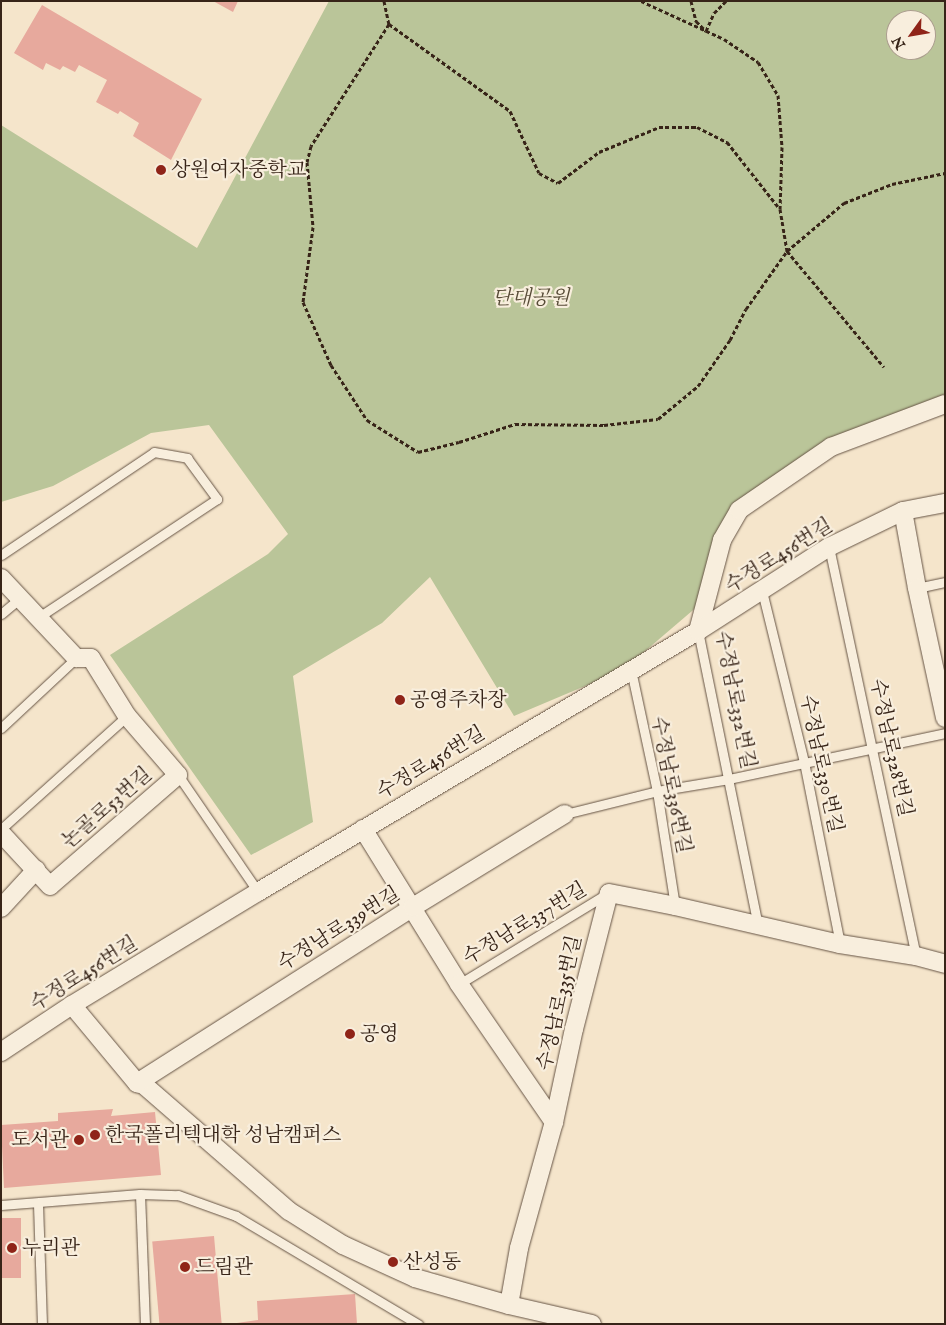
<!DOCTYPE html>
<html>
<head>
<meta charset="utf-8">
<style>
	body { margin:0 }
	#map { position:relative; width:946px; height:1325px; overflow:hidden; background:#f5e5cb; font-family:"IM FELL English","Noto Serif KR",serif }
	div>[style] { position:absolute }
	[style*='--x'] { left:calc(var(--x)*1px); top:calc(var(--y)*1px); width:calc(var(--w)*1px); rotate:calc(var(--a)*1deg) }
	.green>* { inset:0; background:#bac599 }
	.building>* { inset:0; background:#e7a99d; transform-origin:0 0 }
	.path>* { height:3px; margin-top:-1.5px; transform-origin:0; background:repeating-linear-gradient(90deg,#372418 0 4px,transparent 0 6.5px) }
	.roads { filter:drop-shadow(0 0 1px #665445) drop-shadow(0 0 1px #665445) }
	.lane>* { height:9px; margin:-4.5px; padding:0 4.5px; transform-origin:4.5px; border-radius:4.5px; background:#f8eedd }
	.street>* { height:18px; margin:-9px; padding:0 9px; transform-origin:9px; border-radius:9px; background:#f8eedd }
	.dots>* { width:14px; height:14px; translate:-50% -50%; box-sizing:border-box; border:2px solid #f8eedd; border-radius:50% }
	span { translate:-50% -50%; white-space:nowrap; text-align:center; line-height:1.15; -webkit-text-stroke:4.5px #f8eedd; paint-order:stroke }
	.poi-label { font-size:20px; color:#372418 }
	.left { translate:0 -50%; text-align:left }
	.right { translate:-100% -50%; text-align:right }
	.park-label { font-size:20px; color:#584c38; font-style:italic }
	.street-label { font-size:20px; color:#372418 }
	.frame { position:absolute; inset:0; border:2px solid #372418; pointer-events:none }
	.north { position:absolute; left:886px; top:10px; width:50px; height:50px; box-sizing:border-box; background:#f8eedd; border:1px solid #ab9d8e; border-radius:50%; rotate:238deg; font-size:14px; font-weight:700; line-height:20px; text-align:center; color:#372418 }
	.north::after { content:''; display:block; margin:auto; width:18px; height:22px; background:#8f2418; clip-path:polygon(50% 0,100% 100%,50% 72%,0 100%) }
</style>
</head>
<body>
<div id="map">
	<div class="green">
		<div style="clip-path:polygon(evenodd,329px 1px,945px 1px,945px 404px,831px 447px,739px 510px,699px 605px,623px 670px,514px 716px,430px 577px,382px 623px,293px 676px,313px 822px,251px 855px,110px 655px,268px 554px,288px 534px,209px 425px,151px 433px,53px 486px,1px 502px,1px 125px,197px 248px,329px 1px,896px 20px,926px 20px,926px 50px,896px 50px,896px 20px)"></div>
	</div>
	<div class="building">
		<div style="clip-path:polygon(213px 1px,238px 1px,233px 12px)"></div>
		<div style="clip-path:polygon(42px 5px,202px 99px,171px 160px,133px 136px,139px 123px,120px 111px,118px 114px,96px 102px,107px 80px,79px 65px,75px 72px,63px 66px,60px 70px,46px 63px,43px 70px,14px 53px)"></div>
		<div style="clip-path:polygon(113px 1109px,111px 1116px,155px 1112px,161px 1175px,4px 1188px,1px 1125px,58px 1121px,58px 1113px)"></div>
		<div style="left:1px;top:1218px;width:20px;height:60px"></div>
		<div style="left:214px;top:1236px;width:88px;height:62px;rotate:85deg"></div>
		<div style="clip-path:polygon(355px 1294px,357px 1324px,230px 1324px,258px 1320px,257px 1301px)"></div>
	</div>
	<div class="path">
		<div style="--x:384;--y:1;--w:24;--a:78"></div>
		<div style="--x:389;--y:24;--w:145;--a:122.6"></div>
		<div style="--x:311;--y:146;--w:16;--a:104"></div>
		<div style="--x:307;--y:162;--w:65;--a:84.7"></div>
		<div style="--x:313;--y:227;--w:76;--a:97.6"></div>
		<div style="--x:303;--y:302;--w:69;--a:66"></div>
		<div style="--x:331;--y:365;--w:66;--a:56.8"></div>
		<div style="--x:367;--y:420;--w:60;--a:32.1"></div>
		<div style="--x:418;--y:452;--w:42;--a:-13.7"></div>
		<div style="--x:459;--y:442;--w:59;--a:-17.8"></div>
		<div style="--x:515;--y:424;--w:89;--a:0.6"></div>
		<div style="--x:604;--y:425;--w:54;--a:-6.3"></div>
		<div style="--x:658;--y:419;--w:52;--a:-39.5"></div>
		<div style="--x:698;--y:386;--w:56;--a:-55.2"></div>
		<div style="--x:730;--y:340;--w:35;--a:-63"></div>
		<div style="--x:746;--y:309;--w:71;--a:-54.7"></div>
		<div style="--x:787;--y:251;--w:75;--a:-40.1"></div>
		<div style="--x:844;--y:203;--w:52;--a:-21.6"></div>
		<div style="--x:892;--y:184;--w:54;--a:-11.7"></div>
		<div style="--x:641;--y:1;--w:91;--a:24.6"></div>
		<div style="--x:724;--y:39;--w:41;--a:34.1"></div>
		<div style="--x:758;--y:62;--w:39;--a:59"></div>
		<div style="--x:778;--y:95;--w:52;--a:85.6"></div>
		<div style="--x:782;--y:147;--w:62;--a:91.8"></div>
		<div style="--x:780;--y:209;--w:43;--a:80.5"></div>
		<div style="--x:787;--y:251;--w:151;--a:50.1"></div>
		<div style="--x:691;--y:1;--w:21;--a:76"></div>
		<div style="--x:696;--y:21;--w:14;--a:45"></div>
		<div style="--x:706;--y:31;--w:20;--a:-66"></div>
		<div style="--x:714;--y:13;--w:17;--a:-45"></div>
		<div style="--x:389;--y:24;--w:149;--a:35.7"></div>
		<div style="--x:510;--y:111;--w:68;--a:64.9"></div>
		<div style="--x:539;--y:173;--w:21;--a:28"></div>
		<div style="--x:558;--y:183;--w:51;--a:-37.1"></div>
		<div style="--x:599;--y:152;--w:65;--a:-22.6"></div>
		<div style="--x:659;--y:127;--w:38;--a:0"></div>
		<div style="--x:697;--y:127;--w:34;--a:27"></div>
		<div style="--x:727;--y:142;--w:85;--a:51.7"></div>
	</div>
	<div class="roads">
		<div class="lane">
			<div style="--x:829;--y:547;--w:418;--a:78"></div>
			<div style="--x:1;--y:555;--w:184;--a:-33.9"></div>
			<div style="--x:154;--y:452;--w:34;--a:10"></div>
			<div style="--x:187;--y:458;--w:51;--a:53.8"></div>
			<div style="--x:217;--y:499;--w:216;--a:146.5"></div>
			<div style="--x:917;--y:588;--w:29;--a:-12"></div>
			<div style="--x:762;--y:591;--w:176;--a:76.2"></div>
			<div style="--x:804;--y:762;--w:186;--a:78.8"></div>
			<div style="--x:1;--y:614;--w:25;--a:-40"></div>
			<div style="--x:698;--y:631;--w:301;--a:78.5"></div>
			<div style="--x:631;--y:670;--w:124;--a:77.9"></div>
			<div style="--x:657;--y:791;--w:116;--a:81.1"></div>
			<div style="--x:1;--y:728;--w:103;--a:-43"></div>
			<div style="--x:178;--y:775;--w:142;--a:55.6"></div>
			<div style="--x:565;--y:814;--w:95;--a:-14"></div>
			<div style="--x:657;--y:791;--w:73;--a:-9.5"></div>
			<div style="--x:729;--y:779;--w:221;--a:-12"></div>
			<div style="--x:1;--y:829;--w:169;--a:-41.9"></div>
			<div style="--x:459;--y:984;--w:175;--a:-31.4"></div>
			<div style="--x:140;--y:1194;--w:130;--a:87.8"></div>
			<div style="--x:38;--y:1204;--w:120;--a:88.1"></div>
			<div style="--x:1;--y:1205;--w:139;--a:-4.5"></div>
			<div style="--x:140;--y:1194;--w:38;--a:2"></div>
			<div style="--x:178;--y:1195;--w:62;--a:19.9"></div>
			<div style="--x:236;--y:1216;--w:212;--a:30.7"></div>
		</div>
		<div class="street">
			<div style="--x:903;--y:511;--w:78;--a:79.7"></div>
			<div style="--x:917;--y:588;--w:133;--a:77.8"></div>
			<div style="--x:1;--y:578;--w:110;--a:46.8"></div>
			<div style="--x:76;--y:658;--w:15;--a:0"></div>
			<div style="--x:91;--y:658;--w:68;--a:58.2"></div>
			<div style="--x:127;--y:716;--w:78;--a:49.2"></div>
			<div style="--x:178;--y:775;--w:169;--a:139.1"></div>
			<div style="--x:50;--y:886;--w:72;--a:-132.8"></div>
			<div style="--x:698;--y:631;--w:94;--a:-75.2"></div>
			<div style="--x:722;--y:540;--w:34;--a:-60"></div>
			<div style="--x:739;--y:510;--w:112;--a:-34.4"></div>
			<div style="--x:831;--y:447;--w:122;--a:-20.7"></div>
			<div style="--x:363;--y:829;--w:182;--a:58.2"></div>
			<div style="--x:459;--y:984;--w:168;--a:55.5"></div>
			<div style="--x:1;--y:908;--w:52;--a:-47.4"></div>
			<div style="--x:72;--y:1005;--w:102;--a:50.2"></div>
			<div style="--x:137;--y:1083;--w:7;--a:16"></div>
			<div style="--x:144;--y:1085;--w:192;--a:41"></div>
			<div style="--x:289;--y:1211;--w:64;--a:32.2"></div>
			<div style="--x:343;--y:1245;--w:79;--a:24.6"></div>
			<div style="--x:415;--y:1278;--w:98;--a:16"></div>
			<div style="--x:509;--y:1305;--w:85;--a:12.9"></div>
			<div style="--x:1;--y:1052;--w:85;--a:-33.5"></div>
			<div style="--x:72;--y:1005;--w:218;--a:-31.3"></div>
			<div style="--x:258;--y:892;--w:512;--a:-30.68"></div>
			<div style="--x:698;--y:631;--w:156;--a:-32.7"></div>
			<div style="--x:829;--y:547;--w:82;--a:-25.9"></div>
			<div style="--x:903;--y:511;--w:43;--a:-10.8"></div>
			<div style="--x:137;--y:1083;--w:327;--a:-32.5"></div>
			<div style="--x:413;--y:907;--w:178;--a:-31.5"></div>
			<div style="--x:509;--y:1305;--w:58;--a:-80"></div>
			<div style="--x:519;--y:1248;--w:131;--a:-74.5"></div>
			<div style="--x:554;--y:1122;--w:95;--a:-77.9"></div>
			<div style="--x:574;--y:1029;--w:140;--a:-75.6"></div>
			<div style="--x:609;--y:893;--w:67;--a:11.1"></div>
			<div style="--x:675;--y:906;--w:169;--a:13"></div>
			<div style="--x:840;--y:944;--w:77;--a:9"></div>
			<div style="--x:916;--y:956;--w:30;--a:15"></div>
		</div>
	</div>
	<div class="dots">
		<div style="left:161px;top:170px;background:#8f2418"></div>
		<div style="left:400px;top:700px;background:#8f2418"></div>
		<div style="left:350px;top:1034px;background:#8f2418"></div>
		<div style="left:95px;top:1135px;background:#8f2418"></div>
		<div style="left:79px;top:1140px;background:#8f2418"></div>
		<div style="left:12px;top:1248px;background:#8f2418"></div>
		<div style="left:393px;top:1262px;background:#8f2418"></div>
		<div style="left:185px;top:1267px;background:#8f2418"></div>
	</div>
	<div class="poi-label">
		<span class="left" style="left:171px;top:170px">상원여자중학교</span>
		<span class="left" style="left:410px;top:700px">공영주차장</span>
		<span class="left" style="left:360px;top:1034px">공영</span>
		<span class="left" style="left:105px;top:1135px">한국폴리텍대학 성남캠퍼스</span>
		<span class="right" style="left:69px;top:1140px">도서관</span>
		<span class="left" style="left:22px;top:1248px">누리관</span>
		<span class="left" style="left:403px;top:1262px">산성동</span>
		<span class="left" style="left:195px;top:1267px">드림관</span>
	</div>
	<div class="park-label">
		<span style="left:531px;top:298px">단대공원</span>
	</div>
	<div class="street-label">
		<span style="left:779px;top:556px;rotate:-32deg">수정로456번길</span>
		<span style="left:735px;top:700px;rotate:79deg">수정남로332번길</span>
		<span style="left:891px;top:748px;rotate:78deg">수정남로328번길</span>
		<span style="left:431px;top:763px;rotate:-31deg">수정로456번길</span>
		<span style="left:821px;top:764px;rotate:78deg">수정남로330번길</span>
		<span style="left:671px;top:785px;rotate:79deg">수정남로336번길</span>
		<span style="left:107px;top:808px;rotate:-41deg">논골로53번길</span>
		<span style="left:525px;top:924px;rotate:-31deg">수정남로337번길</span>
		<span style="left:339px;top:929px;rotate:-32deg">수정남로339번길</span>
		<span style="left:84px;top:974px;rotate:-32deg">수정로456번길</span>
		<span style="left:560px;top:1003px;rotate:-77deg">수정남로335번길</span>
	</div>
	<div class="frame"></div>
	<div class="north">N</div>
</div>
</body>
</html>
